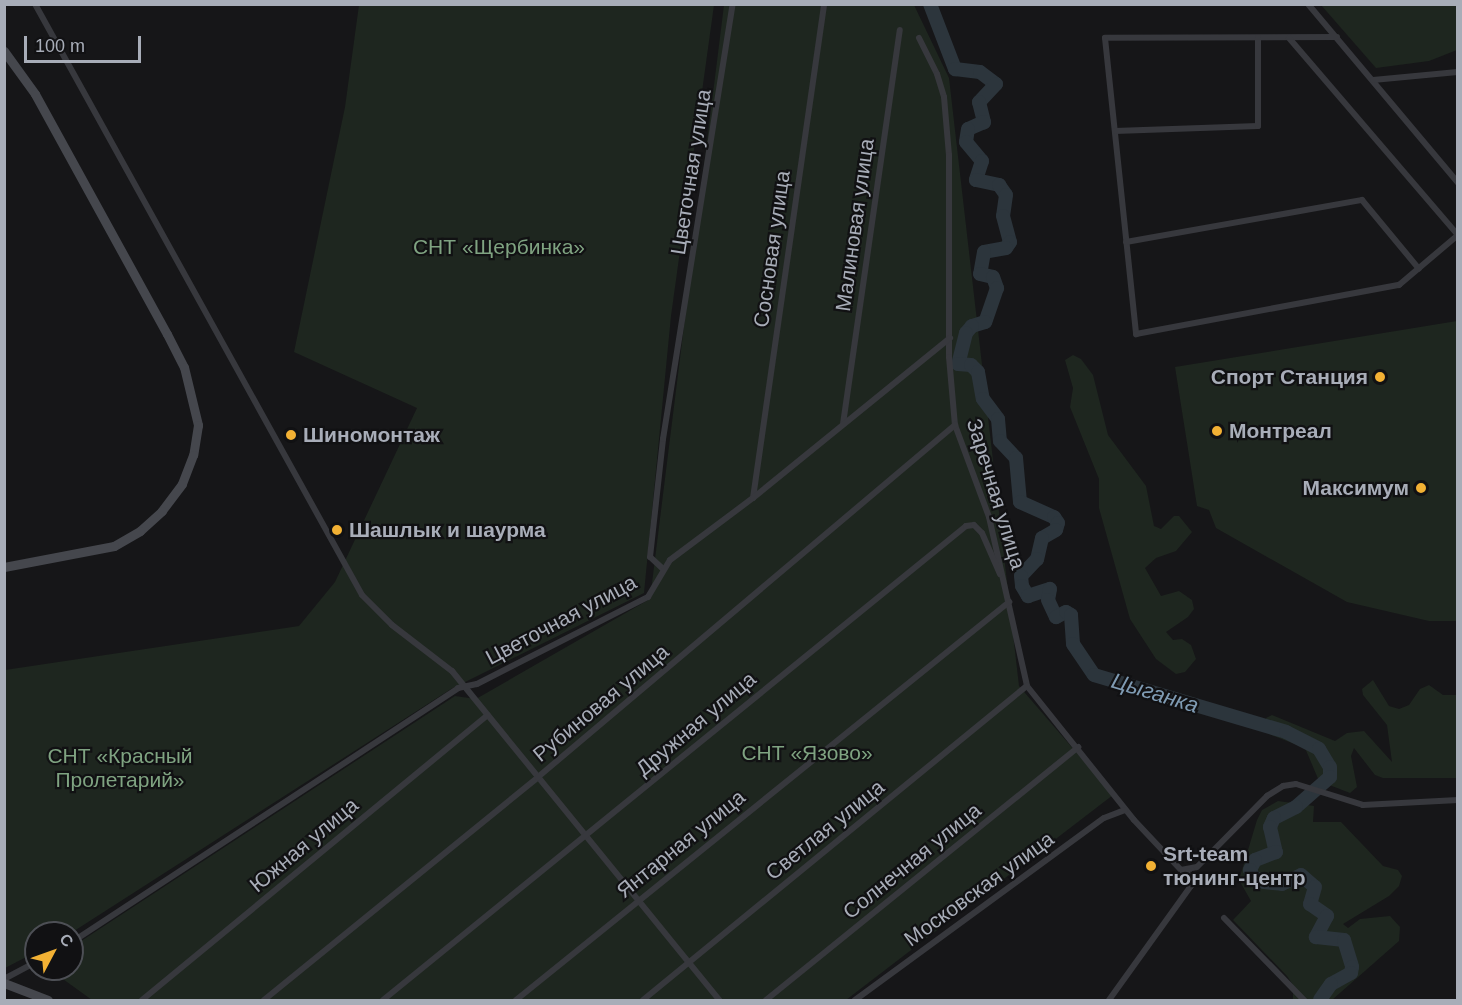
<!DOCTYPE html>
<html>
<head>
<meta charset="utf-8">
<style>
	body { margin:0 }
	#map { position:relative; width:1462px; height:1005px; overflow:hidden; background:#161618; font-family:Helvetica,sans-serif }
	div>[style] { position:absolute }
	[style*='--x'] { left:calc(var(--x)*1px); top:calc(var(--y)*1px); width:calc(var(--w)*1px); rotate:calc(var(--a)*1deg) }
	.green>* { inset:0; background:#1e261f }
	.river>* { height:14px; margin:-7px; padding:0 7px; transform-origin:7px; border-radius:7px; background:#2c353c }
	.street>* { height:6px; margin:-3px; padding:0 3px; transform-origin:3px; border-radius:3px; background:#37383d }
	.secondary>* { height:9px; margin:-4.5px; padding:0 4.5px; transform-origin:4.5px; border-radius:4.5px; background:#45474d }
	.dots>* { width:16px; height:16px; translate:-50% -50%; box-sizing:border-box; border:3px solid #111113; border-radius:50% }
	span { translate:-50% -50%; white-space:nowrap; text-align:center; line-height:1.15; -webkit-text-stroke:4.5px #111113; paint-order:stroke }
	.street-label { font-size:21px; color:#a8adb8 }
	.park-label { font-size:21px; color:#7fa381 }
	.poi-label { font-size:21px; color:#a8adb8; font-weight:700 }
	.right { translate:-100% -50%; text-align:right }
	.left { translate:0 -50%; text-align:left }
	.water-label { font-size:22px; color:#7f9bb3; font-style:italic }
	.frame { position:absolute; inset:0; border:6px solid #a8adb8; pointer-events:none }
	.north { position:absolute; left:24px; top:921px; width:60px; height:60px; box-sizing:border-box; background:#111113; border:2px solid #4d4f55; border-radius:50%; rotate:49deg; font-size:16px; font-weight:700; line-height:24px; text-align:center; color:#a8adb8 }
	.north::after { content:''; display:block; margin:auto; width:21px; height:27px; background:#f2b134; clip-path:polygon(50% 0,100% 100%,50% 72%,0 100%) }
	.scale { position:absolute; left:24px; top:36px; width:117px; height:27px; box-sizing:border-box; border:3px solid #a8adb8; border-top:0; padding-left:8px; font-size:18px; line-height:21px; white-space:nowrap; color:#a8adb8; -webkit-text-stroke:4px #111113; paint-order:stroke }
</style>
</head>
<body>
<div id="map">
	<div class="green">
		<div style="clip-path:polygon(359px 5px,714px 5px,671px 316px,644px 593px,451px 689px,71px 933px,36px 933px,36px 952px,5px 968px,5px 670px,299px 626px,335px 582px,417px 408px,294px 352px,345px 107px)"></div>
		<div style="clip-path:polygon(724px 5px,914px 5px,949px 78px,1019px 686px,1113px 795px,846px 1000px,92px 1000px,49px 969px,72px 969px,72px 947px,455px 696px,476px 699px,650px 599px)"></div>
		<div style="clip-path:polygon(1321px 5px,1457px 5px,1457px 50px,1429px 61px,1376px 68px)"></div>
		<div style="clip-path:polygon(1457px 321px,1457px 621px,1429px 621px,1347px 602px,1216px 528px,1209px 510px,1197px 506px,1175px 367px)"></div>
		<div style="clip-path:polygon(1073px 355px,1081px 359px,1093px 375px,1108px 435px,1146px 486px,1154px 526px,1161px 529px,1174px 516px,1179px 516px,1192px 532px,1176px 551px,1156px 558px,1145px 568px,1161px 596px,1179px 591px,1192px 600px,1194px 609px,1188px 617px,1166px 632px,1173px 640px,1182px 639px,1191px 645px,1196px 659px,1185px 672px,1176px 674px,1156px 659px,1130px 619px,1099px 508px,1099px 479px,1070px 407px,1073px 388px,1065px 360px)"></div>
		<div style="clip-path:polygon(1373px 680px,1389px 706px,1399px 709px,1409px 705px,1420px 689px,1429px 685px,1443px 695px,1457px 695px,1457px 778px,1383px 778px,1375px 775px,1354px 748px,1351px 756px,1357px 787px,1350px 793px,1319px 781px,1305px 748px,1269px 734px,1266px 718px,1272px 715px,1335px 741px,1347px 733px,1364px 731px,1392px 762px,1387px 725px,1363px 695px,1362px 689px)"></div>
		<div style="clip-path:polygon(1278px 801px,1314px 806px,1313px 822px,1341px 822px,1383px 866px,1398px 870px,1402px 876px,1399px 886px,1389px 896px,1343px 924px,1348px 928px,1360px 919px,1390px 916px,1400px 927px,1399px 941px,1332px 1000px,1293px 1000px,1293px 985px,1287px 976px,1233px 920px,1251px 901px,1239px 880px,1257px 820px,1262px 810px)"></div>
	</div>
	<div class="river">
		<div style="--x:930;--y:4;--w:70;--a:69"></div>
		<div style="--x:955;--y:69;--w:25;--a:7"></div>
		<div style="--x:980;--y:72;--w:20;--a:37"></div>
		<div style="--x:996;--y:84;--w:25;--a:133"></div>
		<div style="--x:979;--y:102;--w:21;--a:76"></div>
		<div style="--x:984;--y:122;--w:17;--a:156"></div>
		<div style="--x:968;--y:129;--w:13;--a:99"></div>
		<div style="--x:966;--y:142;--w:25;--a:50"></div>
		<div style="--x:982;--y:161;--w:20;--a:108"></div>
		<div style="--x:976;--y:180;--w:24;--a:12"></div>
		<div style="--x:999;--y:185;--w:12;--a:55"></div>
		<div style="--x:1006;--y:195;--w:21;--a:98"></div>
		<div style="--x:1003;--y:216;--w:27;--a:75"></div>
		<div style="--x:1010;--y:242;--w:7;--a:124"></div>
		<div style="--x:1006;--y:248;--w:22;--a:170"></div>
		<div style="--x:984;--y:252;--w:22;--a:100"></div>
		<div style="--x:980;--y:274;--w:13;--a:13"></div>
		<div style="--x:993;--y:277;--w:12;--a:70"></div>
		<div style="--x:997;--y:288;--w:36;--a:109"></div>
		<div style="--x:985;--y:322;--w:14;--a:163"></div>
		<div style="--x:972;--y:326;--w:9;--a:131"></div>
		<div style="--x:966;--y:333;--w:32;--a:104"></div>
		<div style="--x:958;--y:364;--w:13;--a:4"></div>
		<div style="--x:971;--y:365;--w:10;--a:45"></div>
		<div style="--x:978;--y:372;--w:27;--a:80"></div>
		<div style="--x:983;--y:399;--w:25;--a:53"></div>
		<div style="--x:998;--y:419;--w:22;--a:85"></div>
		<div style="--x:1000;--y:441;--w:23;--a:47"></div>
		<div style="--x:1016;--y:458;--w:44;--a:84.8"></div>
		<div style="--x:1020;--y:502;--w:37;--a:24"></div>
		<div style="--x:1054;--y:517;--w:7;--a:56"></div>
		<div style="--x:1058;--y:523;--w:7;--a:106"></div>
		<div style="--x:1056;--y:530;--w:16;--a:150"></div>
		<div style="--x:1042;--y:538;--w:22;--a:103"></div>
		<div style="--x:1037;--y:559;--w:23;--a:133"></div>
		<div style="--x:1021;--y:576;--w:10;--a:84"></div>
		<div style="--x:1022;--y:586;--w:12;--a:59"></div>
		<div style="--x:1028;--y:596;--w:23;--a:-18"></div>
		<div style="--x:1050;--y:589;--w:11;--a:100"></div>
		<div style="--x:1048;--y:600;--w:19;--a:65"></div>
		<div style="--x:1056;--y:617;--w:11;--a:-27"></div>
		<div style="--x:1066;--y:612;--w:6;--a:31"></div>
		<div style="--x:1071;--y:615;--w:29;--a:86"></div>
		<div style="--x:1073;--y:644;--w:37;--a:56"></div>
		<div style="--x:1094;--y:675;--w:200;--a:16.5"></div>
		<div style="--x:1286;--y:732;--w:37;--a:27"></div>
		<div style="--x:1319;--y:749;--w:21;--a:59"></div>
		<div style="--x:1330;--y:767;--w:10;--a:90"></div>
		<div style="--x:1330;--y:777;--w:45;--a:138.6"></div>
		<div style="--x:1296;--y:807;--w:25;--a:153"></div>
		<div style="--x:1274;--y:818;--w:10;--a:114"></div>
		<div style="--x:1270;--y:827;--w:26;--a:77"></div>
		<div style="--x:1276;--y:852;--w:22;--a:159"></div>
		<div style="--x:1255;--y:860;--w:11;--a:117"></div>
		<div style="--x:1250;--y:870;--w:8;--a:67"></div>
		<div style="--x:1253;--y:877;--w:12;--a:24"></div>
		<div style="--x:1264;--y:882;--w:18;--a:6"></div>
		<div style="--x:1282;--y:884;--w:21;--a:-25"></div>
		<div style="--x:1301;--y:875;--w:18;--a:41"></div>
		<div style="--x:1315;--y:887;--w:18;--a:106"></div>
		<div style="--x:1310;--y:904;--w:21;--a:35"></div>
		<div style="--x:1327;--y:916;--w:24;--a:118"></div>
		<div style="--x:1316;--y:937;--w:28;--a:6"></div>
		<div style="--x:1344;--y:940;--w:28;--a:73"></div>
		<div style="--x:1352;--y:967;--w:6;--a:99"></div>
		<div style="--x:1351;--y:973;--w:23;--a:151"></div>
		<div style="--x:1331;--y:984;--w:19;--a:125"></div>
	</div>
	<div class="street">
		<div style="--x:35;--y:4;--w:675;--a:61.04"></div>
		<div style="--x:362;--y:595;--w:42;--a:45"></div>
		<div style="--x:392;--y:625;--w:76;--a:37.5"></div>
		<div style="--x:452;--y:671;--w:424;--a:50.9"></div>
		<div style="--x:1308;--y:4;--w:234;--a:50"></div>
		<div style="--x:1337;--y:37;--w:232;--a:179.8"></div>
		<div style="--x:1105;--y:38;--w:298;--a:84"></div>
		<div style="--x:1136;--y:334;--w:268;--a:-10.6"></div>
		<div style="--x:1399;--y:285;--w:77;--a:-40.3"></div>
		<div style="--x:919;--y:38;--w:40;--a:63.4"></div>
		<div style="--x:937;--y:74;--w:24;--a:73"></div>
		<div style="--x:944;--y:97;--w:58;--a:85.1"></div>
		<div style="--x:949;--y:155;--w:202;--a:90"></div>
		<div style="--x:949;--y:357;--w:68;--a:85"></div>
		<div style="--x:955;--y:425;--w:98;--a:69.7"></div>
		<div style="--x:989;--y:517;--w:173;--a:77.3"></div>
		<div style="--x:1027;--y:686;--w:171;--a:51.4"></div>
		<div style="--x:1134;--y:820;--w:69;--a:46.8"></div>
		<div style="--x:1181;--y:870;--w:16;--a:-11"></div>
		<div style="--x:1197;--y:867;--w:100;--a:-45.4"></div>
		<div style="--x:1267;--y:796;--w:19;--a:-32"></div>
		<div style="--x:1283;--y:786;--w:13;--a:-9"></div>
		<div style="--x:1296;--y:784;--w:70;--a:17.4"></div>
		<div style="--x:1363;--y:805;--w:95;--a:-3"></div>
		<div style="--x:1289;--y:38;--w:260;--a:49.4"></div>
		<div style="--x:1373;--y:80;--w:85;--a:-5.4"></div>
		<div style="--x:1115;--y:131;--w:143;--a:-2"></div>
		<div style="--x:1258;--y:126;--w:88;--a:-90"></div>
		<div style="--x:1126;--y:242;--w:240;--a:-10.1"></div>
		<div style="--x:1362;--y:200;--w:89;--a:50.4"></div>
		<div style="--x:843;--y:424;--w:398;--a:-81.8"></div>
		<div style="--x:753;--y:498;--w:499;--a:-81.8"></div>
		<div style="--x:662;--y:568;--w:16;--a:-137"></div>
		<div style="--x:650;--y:557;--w:119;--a:-83.7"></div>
		<div style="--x:663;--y:439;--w:441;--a:-80.9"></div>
		<div style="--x:1224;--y:918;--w:115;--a:45.7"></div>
		<div style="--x:72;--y:942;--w:462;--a:-33.3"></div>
		<div style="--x:458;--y:688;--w:19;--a:-12"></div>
		<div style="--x:477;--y:684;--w:192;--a:-27"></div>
		<div style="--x:648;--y:597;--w:43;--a:-59.3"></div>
		<div style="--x:670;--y:560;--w:104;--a:-36.8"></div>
		<div style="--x:753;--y:498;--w:254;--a:-39.1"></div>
		<div style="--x:4;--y:979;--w:36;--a:-28"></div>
		<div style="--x:142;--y:1000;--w:448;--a:-39.5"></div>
		<div style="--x:264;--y:1000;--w:353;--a:-39.1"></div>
		<div style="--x:538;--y:777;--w:546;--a:-40.17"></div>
		<div style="--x:383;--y:1000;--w:751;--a:-39.11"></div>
		<div style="--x:966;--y:526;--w:8;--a:-7"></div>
		<div style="--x:974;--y:525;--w:11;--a:45"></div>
		<div style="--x:982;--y:533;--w:45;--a:66.3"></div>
		<div style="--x:516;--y:1000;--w:634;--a:-38.91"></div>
		<div style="--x:643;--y:1000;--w:496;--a:-39.3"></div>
		<div style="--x:766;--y:1000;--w:402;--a:-39"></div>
		<div style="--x:855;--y:1000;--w:308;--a:-36.2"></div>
		<div style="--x:1104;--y:818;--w:22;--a:-21"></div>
		<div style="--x:1109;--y:1000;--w:140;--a:-54.3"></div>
		<div style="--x:1191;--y:886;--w:15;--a:-98"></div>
	</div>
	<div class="secondary">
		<div style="--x:4;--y:51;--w:53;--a:54.2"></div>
		<div style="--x:35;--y:94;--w:274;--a:61.2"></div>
		<div style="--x:167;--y:334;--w:37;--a:63"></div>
		<div style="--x:184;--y:367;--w:60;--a:76.4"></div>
		<div style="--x:198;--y:425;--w:30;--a:99"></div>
		<div style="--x:193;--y:455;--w:31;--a:111"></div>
		<div style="--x:182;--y:484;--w:34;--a:127"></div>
		<div style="--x:162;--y:511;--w:30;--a:138"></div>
		<div style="--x:140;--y:531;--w:30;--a:150"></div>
		<div style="--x:114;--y:546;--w:112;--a:169.2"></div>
		<div style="--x:4;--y:983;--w:47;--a:21.1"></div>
	</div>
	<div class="dots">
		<div style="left:1380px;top:377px;background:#f2b134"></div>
		<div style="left:1217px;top:431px;background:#f2b134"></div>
		<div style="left:291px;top:435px;background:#f2b134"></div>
		<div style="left:1421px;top:488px;background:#f2b134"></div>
		<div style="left:337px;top:530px;background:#f2b134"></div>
		<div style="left:1151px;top:866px;background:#f2b134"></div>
	</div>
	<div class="street-label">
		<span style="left:691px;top:172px;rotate:-81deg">Цветочная улица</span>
		<span style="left:855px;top:225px;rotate:-82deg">Малиновая улица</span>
		<span style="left:772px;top:249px;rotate:-82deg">Сосновая улица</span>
		<span style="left:996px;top:494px;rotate:73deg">Заречная улица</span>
		<span style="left:561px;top:620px;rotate:-28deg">Цветочная улица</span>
		<span style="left:601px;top:703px;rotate:-40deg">Рубиновая улица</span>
		<span style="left:696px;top:724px;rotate:-40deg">Дружная улица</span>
		<span style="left:825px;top:830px;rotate:-39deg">Светлая улица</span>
		<span style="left:681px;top:844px;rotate:-39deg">Янтарная улица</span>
		<span style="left:304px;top:845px;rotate:-40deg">Южная улица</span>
		<span style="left:912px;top:861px;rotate:-39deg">Солнечная улица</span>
		<span style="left:979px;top:889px;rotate:-36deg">Московская улица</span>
	</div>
	<div class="park-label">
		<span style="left:499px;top:247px">СНТ «Щербинка»</span>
		<span style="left:807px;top:753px">СНТ «Язово»</span>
		<span style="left:120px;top:768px">СНТ «Красный<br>Пролетарий»</span>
	</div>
	<div class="poi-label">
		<span class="right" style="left:1368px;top:377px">Спорт Станция</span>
		<span class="left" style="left:1229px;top:431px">Монтреал</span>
		<span class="left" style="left:303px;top:435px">Шиномонтаж</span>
		<span class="right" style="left:1409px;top:488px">Максимум</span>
		<span class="left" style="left:349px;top:530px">Шашлык и шаурма</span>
		<span class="left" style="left:1163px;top:866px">Srt-team<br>тюнинг-центр</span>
	</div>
	<div class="water-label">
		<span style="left:1155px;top:693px;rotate:17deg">Цыганка</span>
	</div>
	<div class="frame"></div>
	<div class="north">С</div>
	<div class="scale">100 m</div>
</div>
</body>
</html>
